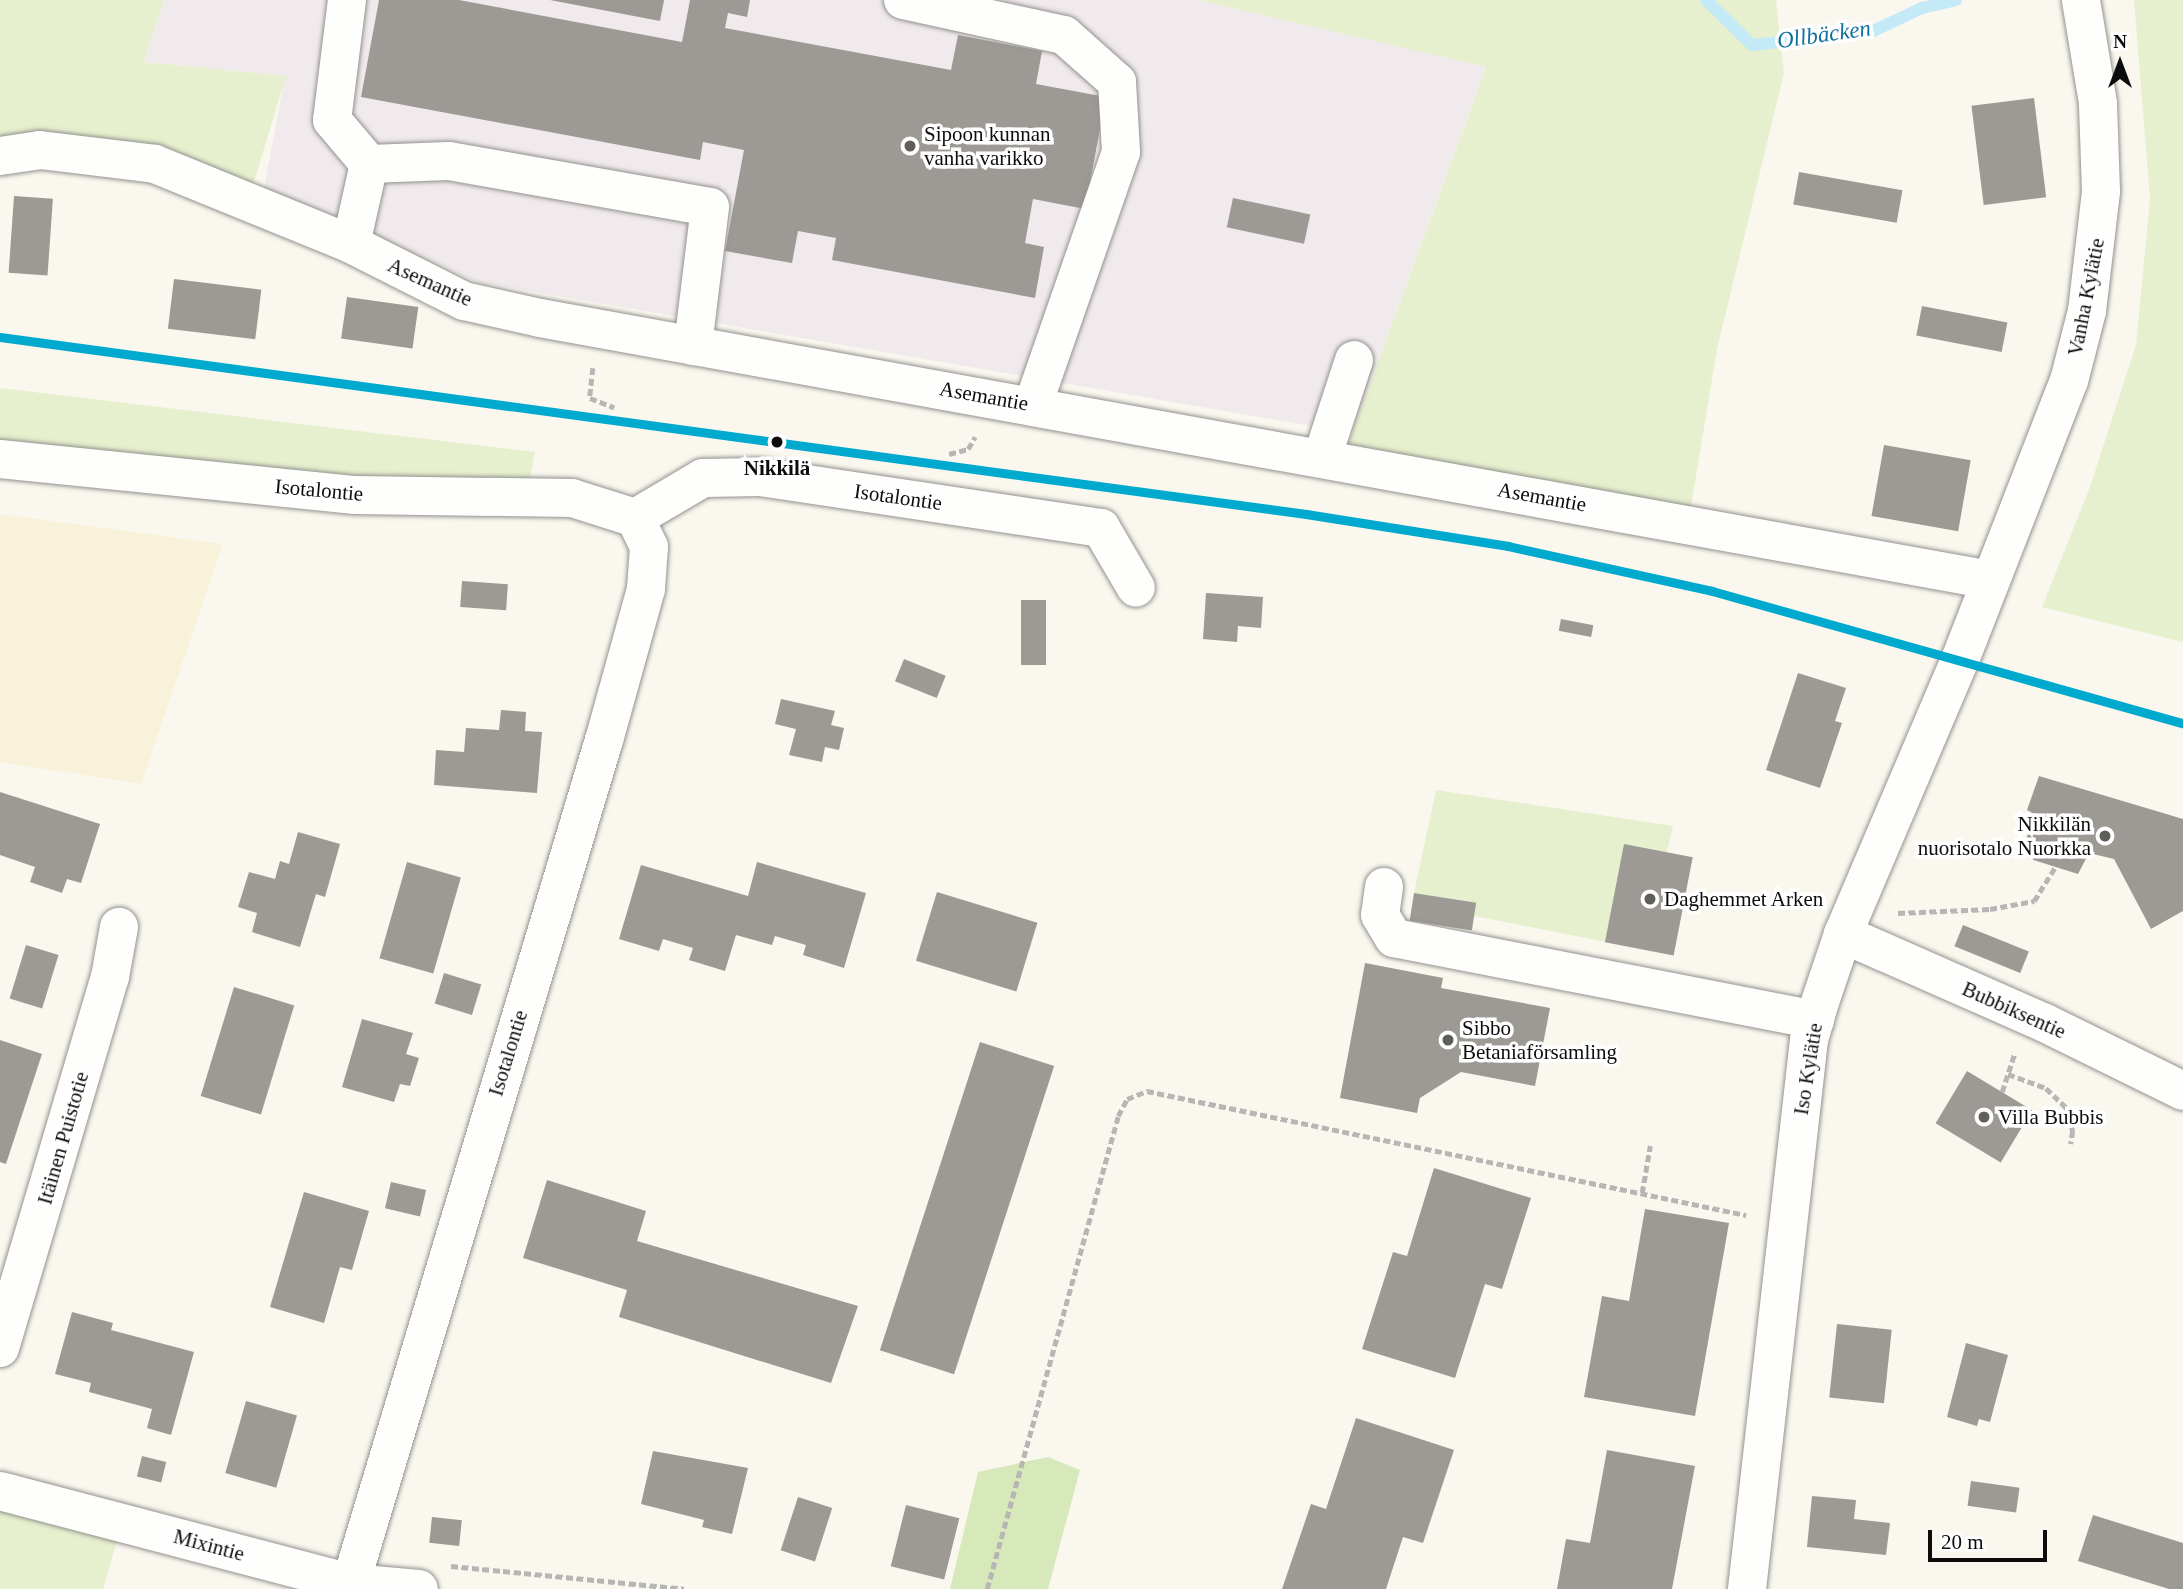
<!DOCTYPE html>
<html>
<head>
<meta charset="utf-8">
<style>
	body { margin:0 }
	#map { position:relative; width:2183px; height:1589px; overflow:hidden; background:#faf7ef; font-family:"Times New Roman",serif }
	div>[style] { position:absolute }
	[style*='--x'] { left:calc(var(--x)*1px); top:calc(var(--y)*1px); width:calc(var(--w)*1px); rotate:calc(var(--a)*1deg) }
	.industrial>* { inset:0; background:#f1eaed }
	.farmland>* { inset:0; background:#f8f2da }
	.green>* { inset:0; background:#e6f0ce }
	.forest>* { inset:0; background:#d7e8bb }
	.stream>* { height:12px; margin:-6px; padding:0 6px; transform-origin:6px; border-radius:6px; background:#c3eaf6 }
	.building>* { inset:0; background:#9d9a95; transform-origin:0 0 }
	.path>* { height:4.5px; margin-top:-2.25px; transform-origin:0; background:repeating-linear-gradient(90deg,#b7b6b5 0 7px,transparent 0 10.5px) }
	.roads { filter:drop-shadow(0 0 2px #93928e) drop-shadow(0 0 2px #93928e) }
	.minor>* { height:38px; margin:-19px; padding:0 19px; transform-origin:19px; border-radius:19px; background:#fefefd }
	.rail-1>* { height:9px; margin:-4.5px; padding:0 4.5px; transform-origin:4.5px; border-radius:4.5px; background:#00a9ce }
	.dots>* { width:19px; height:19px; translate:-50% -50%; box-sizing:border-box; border:4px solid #fff; border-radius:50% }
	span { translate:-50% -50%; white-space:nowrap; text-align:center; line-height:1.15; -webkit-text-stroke:7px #fff; paint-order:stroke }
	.poi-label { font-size:21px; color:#0c0c0c }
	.left { translate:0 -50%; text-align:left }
	.right { translate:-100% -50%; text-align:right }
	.street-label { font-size:21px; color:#0c0c0c }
	.stop-label { font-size:21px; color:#0c0c0c; font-weight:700 }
	.water-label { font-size:23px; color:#1070a2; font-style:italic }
	.north { position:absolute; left:2085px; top:28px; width:70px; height:70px; -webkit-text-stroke:5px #fff; paint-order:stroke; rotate:0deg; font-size:19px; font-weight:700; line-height:28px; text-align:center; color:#0c0c0c }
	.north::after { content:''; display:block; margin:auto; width:24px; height:32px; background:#0c0c0c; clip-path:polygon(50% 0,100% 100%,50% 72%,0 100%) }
	.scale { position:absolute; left:1928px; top:1530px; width:119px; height:32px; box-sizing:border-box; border:4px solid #0c0c0c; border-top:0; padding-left:9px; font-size:21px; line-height:24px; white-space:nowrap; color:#0c0c0c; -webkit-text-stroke:5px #fff; paint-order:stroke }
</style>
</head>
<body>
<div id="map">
	<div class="industrial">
		<div style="clip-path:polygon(164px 0,1198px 0,1486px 66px,1352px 433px,477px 282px,264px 188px,285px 76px,144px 62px)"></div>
	</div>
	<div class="farmland">
		<div style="clip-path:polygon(0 514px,223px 544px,141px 784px,0 762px)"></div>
	</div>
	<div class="green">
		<div style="clip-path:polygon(0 0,164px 0,144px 62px,286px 76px,247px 205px,212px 188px,0 156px)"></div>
		<div style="clip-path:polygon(1198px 0,1776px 0,1784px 73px,1717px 349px,1688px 524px,1342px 461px,1486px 67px)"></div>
		<div style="clip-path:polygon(2134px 0,2183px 0,2183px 642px,2042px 607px,2090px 487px,2136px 345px,2150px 199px)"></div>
		<div style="clip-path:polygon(0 388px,535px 452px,529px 483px,350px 482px,0 442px)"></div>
		<div style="clip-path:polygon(1436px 790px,1673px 826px,1667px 852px,1606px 942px,1474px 916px,1475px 903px,1414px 893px)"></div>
		<div style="clip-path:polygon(0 1491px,122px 1523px,103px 1589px,0 1589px)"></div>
	</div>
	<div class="forest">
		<div style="clip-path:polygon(1048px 1457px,1080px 1470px,1048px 1589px,950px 1589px,978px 1472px)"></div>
	</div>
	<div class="stream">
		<div style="--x:1706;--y:0;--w:64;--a:44.4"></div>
		<div style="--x:1752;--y:45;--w:120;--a:-6.2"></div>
		<div style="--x:1871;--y:32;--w:56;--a:-25.2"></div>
		<div style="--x:1922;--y:8;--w:35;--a:-13"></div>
	</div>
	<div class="building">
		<div style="clip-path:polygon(379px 0,459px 0,682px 42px,690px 0,750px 0,747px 17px,728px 13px,725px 28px,951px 70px,958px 35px,1042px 51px,1036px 84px,1106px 97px,1085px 209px,1033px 199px,1025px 243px,1044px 247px,1035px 298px,832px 260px,836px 238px,798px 231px,792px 263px,725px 251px,744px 150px,703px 142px,700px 160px,361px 97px)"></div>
		<div style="clip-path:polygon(550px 0,664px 0,660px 21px)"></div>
		<div style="left:2034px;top:98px;width:100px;height:63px;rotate:83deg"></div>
		<div style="left:1799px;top:172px;width:105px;height:33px;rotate:10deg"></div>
		<div style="left:14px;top:196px;width:39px;height:77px;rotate:4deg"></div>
		<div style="left:1233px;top:198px;width:79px;height:30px;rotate:12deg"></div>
		<div style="left:174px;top:279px;width:88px;height:50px;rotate:7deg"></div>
		<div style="left:347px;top:297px;width:72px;height:42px;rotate:8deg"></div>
		<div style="left:1922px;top:306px;width:87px;height:30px;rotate:11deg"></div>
		<div style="left:1884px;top:445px;width:88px;height:72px;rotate:10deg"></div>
		<div style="left:462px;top:581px;width:46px;height:26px;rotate:4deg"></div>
		<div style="clip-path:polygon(1206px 593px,1263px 597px,1261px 628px,1238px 626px,1237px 642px,1203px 639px)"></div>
		<div style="left:1021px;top:600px;width:25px;height:65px"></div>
		<div style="left:1561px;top:619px;width:33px;height:12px;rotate:11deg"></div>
		<div style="left:904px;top:659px;width:45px;height:24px;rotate:22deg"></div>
		<div style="clip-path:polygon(1798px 673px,1846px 688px,1835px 721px,1842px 723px,1820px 788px,1766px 770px)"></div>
		<div style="clip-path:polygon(781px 699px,835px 711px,831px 725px,844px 728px,839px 750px,825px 747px,822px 762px,789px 755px,796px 729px,775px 724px)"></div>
		<div style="clip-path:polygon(501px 710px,526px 712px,525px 731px,542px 732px,537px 793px,434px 785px,436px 750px,464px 752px,466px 728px,499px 730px)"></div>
		<div style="clip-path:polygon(2039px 776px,2183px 819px,2183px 911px,2151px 929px,2114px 859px,2089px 853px,2078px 874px,2021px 856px,2034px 814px,2027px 810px)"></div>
		<div style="clip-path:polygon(0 792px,100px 824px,81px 883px,67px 879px,62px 893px,30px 882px,35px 867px,0 855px)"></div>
		<div style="clip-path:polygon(298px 832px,340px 844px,325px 897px,316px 894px,300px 947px,252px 932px,257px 913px,238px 907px,249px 872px,275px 879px,280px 861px,289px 864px)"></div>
		<div style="left:1624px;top:844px;width:70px;height:100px;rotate:11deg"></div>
		<div style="left:407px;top:862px;width:56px;height:100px;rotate:16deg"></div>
		<div style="clip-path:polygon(757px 862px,866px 893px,844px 968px,803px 955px,806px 945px,775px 936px,772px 945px,736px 935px,725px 971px,689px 960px,693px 948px,663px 939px,659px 951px,619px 939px,641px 865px,748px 896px)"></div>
		<div style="left:937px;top:892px;width:105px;height:72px;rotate:17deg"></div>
		<div style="left:1414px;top:893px;width:63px;height:28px;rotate:9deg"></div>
		<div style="left:1963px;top:925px;width:71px;height:23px;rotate:22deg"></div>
		<div style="left:26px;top:945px;width:34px;height:56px;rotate:17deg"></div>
		<div style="clip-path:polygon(1365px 963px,1443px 978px,1441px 988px,1550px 1008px,1535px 1086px,1461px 1072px,1420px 1098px,1417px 1113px,1340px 1098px)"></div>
		<div style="left:444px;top:973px;width:39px;height:32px;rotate:17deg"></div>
		<div style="left:234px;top:987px;width:63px;height:114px;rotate:17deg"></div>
		<div style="clip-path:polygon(362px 1019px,413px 1033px,406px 1054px,419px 1058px,410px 1086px,400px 1084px,394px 1102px,342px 1087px)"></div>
		<div style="clip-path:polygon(0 1040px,42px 1054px,6px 1164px,0 1162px)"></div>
		<div style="left:980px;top:1042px;width:78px;height:324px;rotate:18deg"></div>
		<div style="left:1967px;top:1071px;width:76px;height:61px;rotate:31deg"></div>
		<div style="clip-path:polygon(1434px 1168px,1531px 1198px,1502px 1289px,1485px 1284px,1455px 1378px,1362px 1349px,1393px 1252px,1407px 1256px)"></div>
		<div style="clip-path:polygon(547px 1180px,646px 1211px,637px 1241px,858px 1306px,831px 1383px,619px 1317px,627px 1290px,523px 1258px)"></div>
		<div style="left:391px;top:1182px;width:36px;height:27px;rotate:13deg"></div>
		<div style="clip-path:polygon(304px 1192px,369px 1211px,352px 1270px,340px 1267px,324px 1323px,270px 1307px)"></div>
		<div style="clip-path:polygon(1645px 1209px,1729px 1223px,1695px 1416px,1584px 1397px,1602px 1296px,1629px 1301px)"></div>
		<div style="clip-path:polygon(72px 1312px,113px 1323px,111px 1330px,194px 1352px,171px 1435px,147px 1428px,152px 1409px,89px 1392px,91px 1383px,55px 1374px)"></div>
		<div style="left:1837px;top:1324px;width:55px;height:74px;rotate:6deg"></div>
		<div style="clip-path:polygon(1966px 1343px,2008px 1355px,1990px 1422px,1979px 1419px,1977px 1426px,1947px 1417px)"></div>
		<div style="left:246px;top:1401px;width:53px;height:75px;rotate:16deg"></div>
		<div style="clip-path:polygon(1356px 1418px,1454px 1450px,1423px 1543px,1403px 1537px,1386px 1589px,1282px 1589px,1311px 1504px,1326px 1509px)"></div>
		<div style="clip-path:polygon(1607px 1450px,1695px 1466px,1672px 1589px,1557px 1589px,1566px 1539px,1590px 1543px)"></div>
		<div style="clip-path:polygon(653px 1451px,748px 1468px,732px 1534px,702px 1527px,704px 1520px,641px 1504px)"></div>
		<div style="left:142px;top:1456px;width:25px;height:21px;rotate:14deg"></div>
		<div style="left:1971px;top:1481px;width:49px;height:25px;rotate:8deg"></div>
		<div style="clip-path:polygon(1812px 1496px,1856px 1500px,1854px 1519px,1890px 1523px,1886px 1555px,1807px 1547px)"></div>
		<div style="left:798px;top:1497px;width:36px;height:56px;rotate:18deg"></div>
		<div style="left:906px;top:1505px;width:55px;height:63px;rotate:14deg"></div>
		<div style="clip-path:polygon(2093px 1515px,2183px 1543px,2183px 1589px,2169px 1589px,2078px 1561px)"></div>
		<div style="left:432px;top:1517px;width:30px;height:26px;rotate:6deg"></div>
	</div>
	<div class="path">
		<div style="--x:593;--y:368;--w:30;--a:96"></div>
		<div style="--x:590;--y:398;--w:26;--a:21"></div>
		<div style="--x:949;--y:454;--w:20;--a:-15"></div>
		<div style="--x:968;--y:449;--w:14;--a:-60"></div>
		<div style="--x:1898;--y:913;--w:92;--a:-2.5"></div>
		<div style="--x:1990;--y:909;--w:45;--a:-10.3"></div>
		<div style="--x:2034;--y:901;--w:40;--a:-58"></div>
		<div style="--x:2008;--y:1074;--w:40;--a:20.2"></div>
		<div style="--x:2046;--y:1088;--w:28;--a:44"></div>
		<div style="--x:2066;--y:1107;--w:25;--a:74"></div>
		<div style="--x:2073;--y:1131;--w:13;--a:99"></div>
		<div style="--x:2002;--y:1092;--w:42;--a:-72"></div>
		<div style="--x:1642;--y:1193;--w:48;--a:-80.3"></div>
		<div style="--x:451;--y:1566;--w:234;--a:5.6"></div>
		<div style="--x:987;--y:1589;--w:491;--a:-74.5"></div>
		<div style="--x:1118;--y:1116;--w:19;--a:-62"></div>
		<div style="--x:1127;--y:1099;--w:22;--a:-22"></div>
		<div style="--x:1147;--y:1091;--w:612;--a:11.7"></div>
	</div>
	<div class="roads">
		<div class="minor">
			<div style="--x:347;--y:0;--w:121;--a:97.1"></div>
			<div style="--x:332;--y:120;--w:57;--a:49.9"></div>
			<div style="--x:903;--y:0;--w:165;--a:12.3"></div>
			<div style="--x:1064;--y:35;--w:71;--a:41.6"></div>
			<div style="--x:1117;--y:82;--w:70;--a:86.7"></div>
			<div style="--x:1121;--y:152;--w:267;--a:109.2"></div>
			<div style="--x:0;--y:156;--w:40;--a:-8.5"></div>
			<div style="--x:40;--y:150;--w:116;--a:6.9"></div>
			<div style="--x:155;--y:164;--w:212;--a:22.2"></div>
			<div style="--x:351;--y:244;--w:127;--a:26.8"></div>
			<div style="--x:464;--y:301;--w:78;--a:12.6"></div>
			<div style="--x:540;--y:318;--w:1474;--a:10.24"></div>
			<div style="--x:351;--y:244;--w:82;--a:-77.3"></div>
			<div style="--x:369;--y:164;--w:80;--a:-2.1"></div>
			<div style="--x:449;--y:161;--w:265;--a:10"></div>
			<div style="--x:710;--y:207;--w:140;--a:97"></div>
			<div style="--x:1322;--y:458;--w:103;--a:-71.9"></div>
			<div style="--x:0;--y:459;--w:357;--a:5.8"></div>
			<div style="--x:355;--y:495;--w:217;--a:0.8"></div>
			<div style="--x:572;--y:498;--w:66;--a:17.6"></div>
			<div style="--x:635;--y:518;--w:32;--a:64"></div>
			<div style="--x:649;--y:547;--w:42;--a:94.1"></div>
			<div style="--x:646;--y:589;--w:157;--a:105.5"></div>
			<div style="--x:604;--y:740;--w:886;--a:106.72"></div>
			<div style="--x:635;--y:518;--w:79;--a:-30.5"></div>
			<div style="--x:703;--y:478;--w:57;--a:-1"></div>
			<div style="--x:760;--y:477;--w:345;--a:8.5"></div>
			<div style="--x:1101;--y:528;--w:69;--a:59.7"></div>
			<div style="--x:1384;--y:887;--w:28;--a:98"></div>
			<div style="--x:1380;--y:915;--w:27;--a:59"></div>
			<div style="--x:1394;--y:938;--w:429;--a:11"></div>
			<div style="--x:1843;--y:934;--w:221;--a:23.8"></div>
			<div style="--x:2045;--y:1023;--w:154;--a:26.2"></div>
			<div style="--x:0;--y:1348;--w:387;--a:-73.5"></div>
			<div style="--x:110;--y:977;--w:51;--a:-79.8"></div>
			<div style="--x:0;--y:1491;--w:363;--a:14.7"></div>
			<div style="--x:351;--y:1583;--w:68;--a:5"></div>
			<div style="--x:1747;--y:1589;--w:552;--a:-83.56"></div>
			<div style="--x:1809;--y:1040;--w:33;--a:-74"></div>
			<div style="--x:1818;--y:1008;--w:78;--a:-71.3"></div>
			<div style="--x:1843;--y:934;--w:298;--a:-66.9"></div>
			<div style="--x:1960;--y:660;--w:300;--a:-68.7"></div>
			<div style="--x:2069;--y:381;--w:72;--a:-75.6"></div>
			<div style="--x:2087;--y:311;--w:121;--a:-83.3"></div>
			<div style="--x:2101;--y:191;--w:88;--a:-92"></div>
			<div style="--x:2098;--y:103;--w:104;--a:-99.4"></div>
		</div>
	</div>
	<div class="rail-1">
		<div style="--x:0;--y:337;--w:1318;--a:7.72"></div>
		<div style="--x:1306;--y:514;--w:205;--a:9"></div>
		<div style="--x:1508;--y:546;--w:209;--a:12.4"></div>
		<div style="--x:1712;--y:591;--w:489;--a:15.7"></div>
	</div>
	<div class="dots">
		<div style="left:910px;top:146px;background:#5f5e5b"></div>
		<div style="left:777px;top:442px;background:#0c0c0c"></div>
		<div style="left:2105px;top:836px;background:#5f5e5b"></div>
		<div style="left:1650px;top:899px;background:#5f5e5b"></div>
		<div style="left:1448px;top:1040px;background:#5f5e5b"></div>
		<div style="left:1984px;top:1117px;background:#5f5e5b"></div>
	</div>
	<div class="poi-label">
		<span class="left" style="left:924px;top:146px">Sipoon kunnan<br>vanha varikko</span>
		<span class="right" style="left:2091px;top:836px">Nikkilän<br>nuorisotalo Nuorkka</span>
		<span class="left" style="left:1664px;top:899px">Daghemmet Arken</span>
		<span class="left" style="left:1462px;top:1040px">Sibbo<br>Betaniaförsamling</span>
		<span class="left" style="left:1998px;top:1117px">Villa Bubbis</span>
	</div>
	<div class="street-label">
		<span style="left:430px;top:282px;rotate:24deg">Asemantie</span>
		<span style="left:2086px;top:297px;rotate:-79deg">Vanha Kylätie</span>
		<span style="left:984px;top:396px;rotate:10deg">Asemantie</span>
		<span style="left:319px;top:490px;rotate:5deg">Isotalontie</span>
		<span style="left:898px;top:497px;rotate:8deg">Isotalontie</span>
		<span style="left:1542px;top:497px;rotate:10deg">Asemantie</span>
		<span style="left:2014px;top:1010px;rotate:24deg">Bubbiksentie</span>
		<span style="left:508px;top:1053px;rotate:-73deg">Isotalontie</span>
		<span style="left:1808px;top:1069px;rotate:-81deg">Iso Kylätie</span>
		<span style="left:63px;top:1138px;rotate:-74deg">Itäinen Puistotie</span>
		<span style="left:209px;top:1545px;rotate:15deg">Mixintie</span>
	</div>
	<div class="stop-label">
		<span style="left:777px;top:468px">Nikkilä</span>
	</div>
	<div class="water-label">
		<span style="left:1824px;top:35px;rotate:-8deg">Ollbäcken</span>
	</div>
	<div class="north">N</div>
	<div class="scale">20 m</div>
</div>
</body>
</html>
